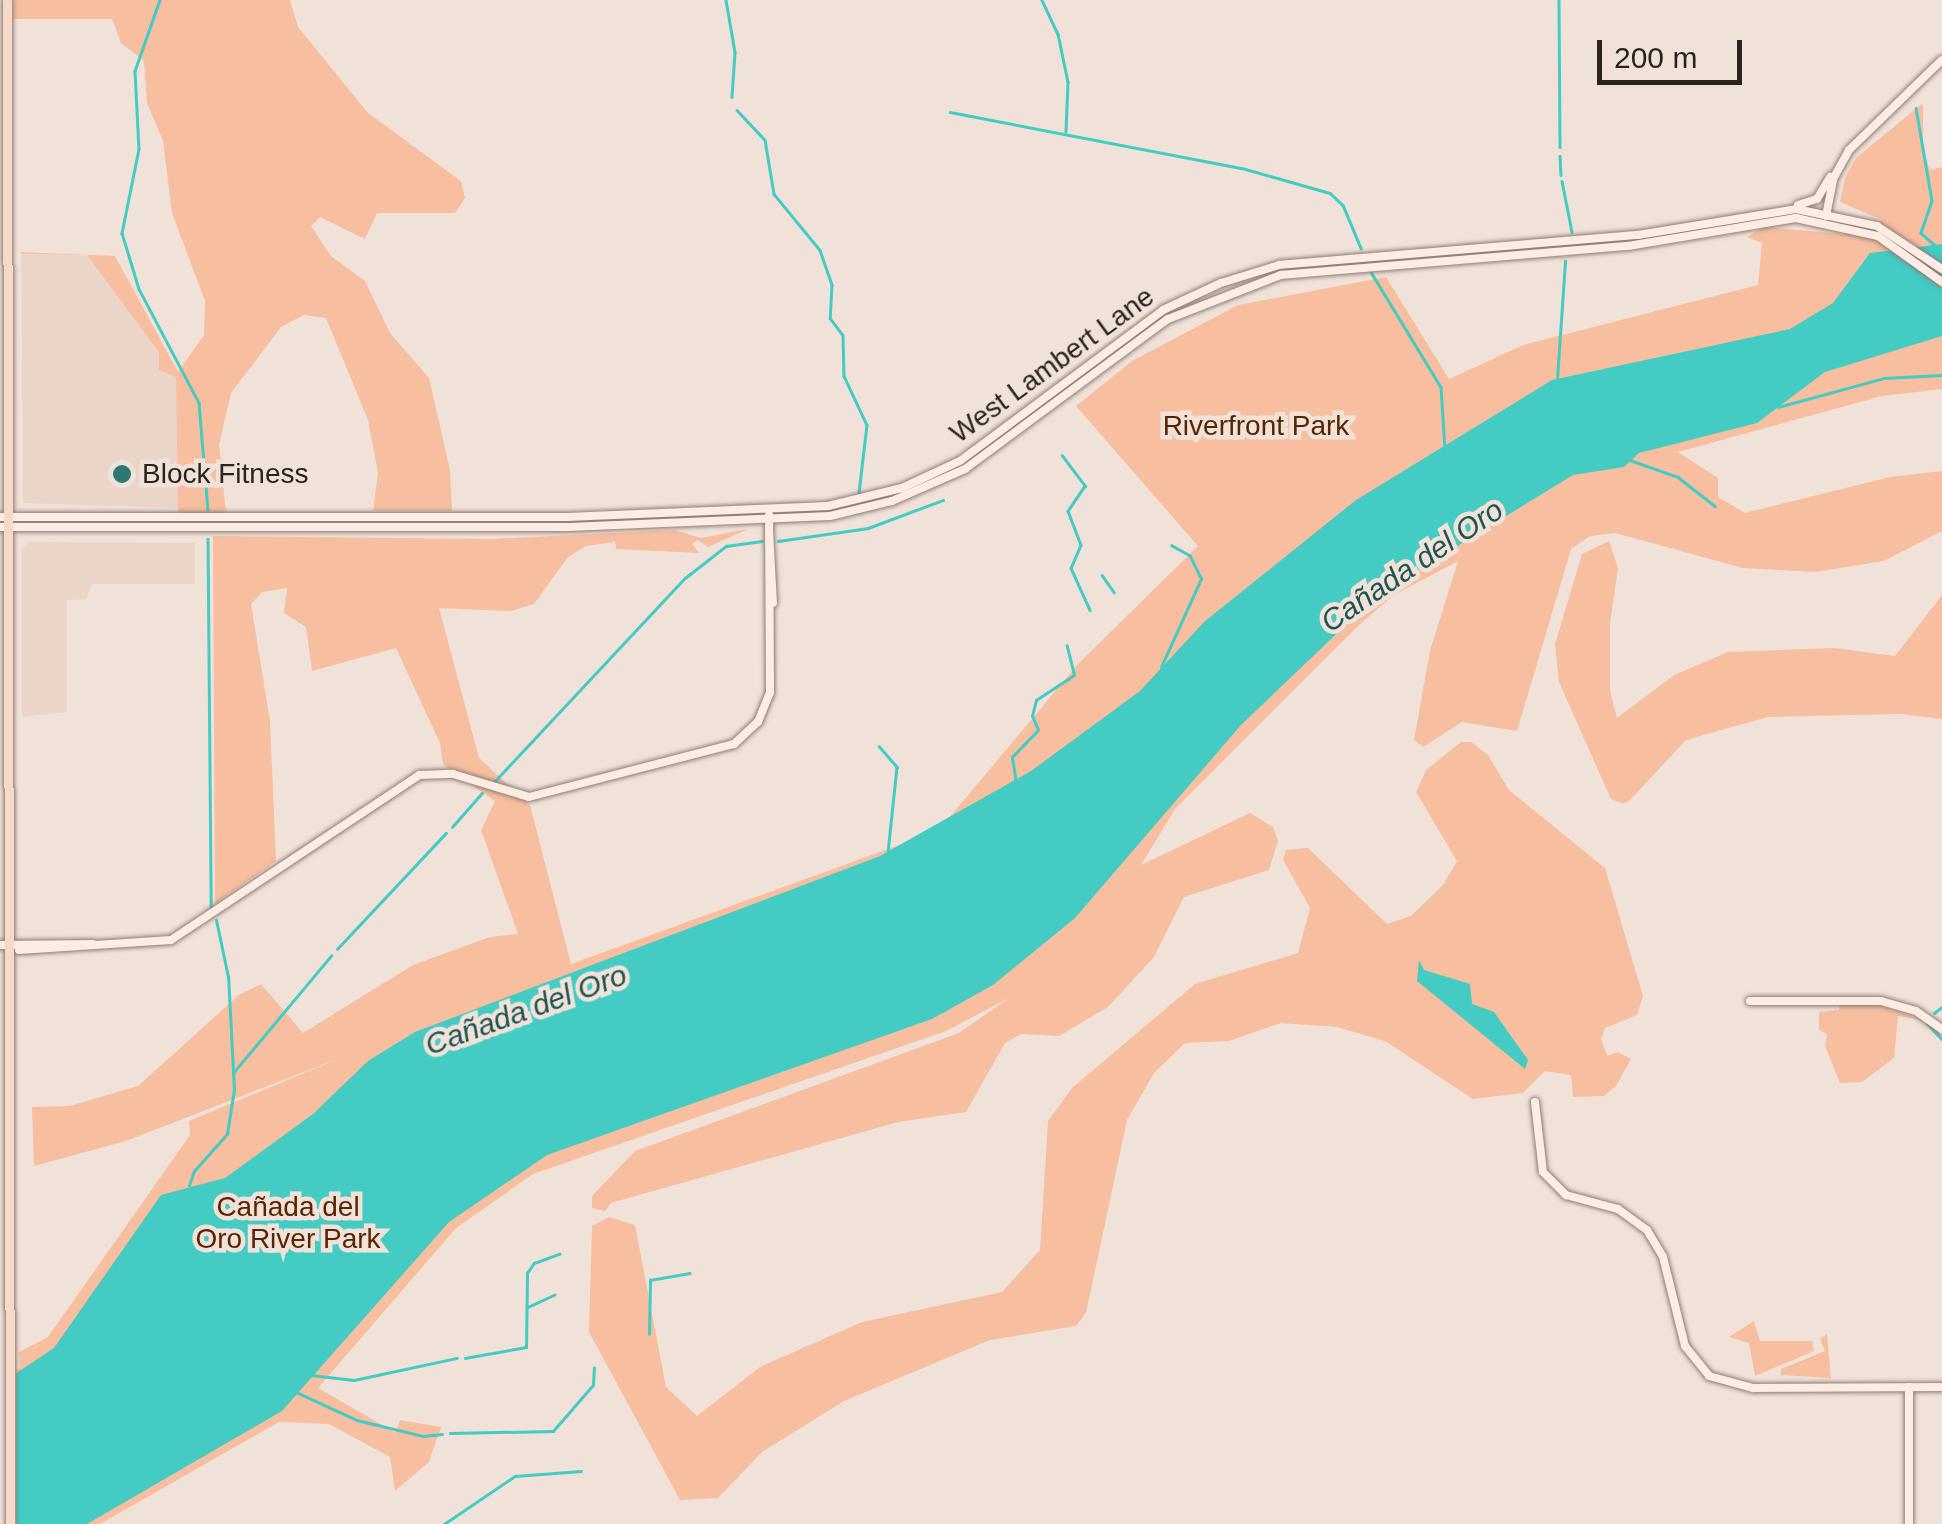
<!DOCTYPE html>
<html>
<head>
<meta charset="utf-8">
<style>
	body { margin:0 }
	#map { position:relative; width:1942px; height:1524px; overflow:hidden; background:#f1e2d9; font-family:Arial,sans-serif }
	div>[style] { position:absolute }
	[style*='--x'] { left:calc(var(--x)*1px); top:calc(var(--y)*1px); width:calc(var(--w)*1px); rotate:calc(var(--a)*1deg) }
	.built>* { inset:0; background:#ebd4c8 }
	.green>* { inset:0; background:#f7bea0 }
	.water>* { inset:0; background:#43cbc4 }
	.pier>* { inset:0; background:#f1e2d9; transform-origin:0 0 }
	.stream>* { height:2.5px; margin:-1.25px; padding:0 1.25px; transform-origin:1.25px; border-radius:1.25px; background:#43cbc4 }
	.roads { filter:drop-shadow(0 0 2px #8c7e77) drop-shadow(0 0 2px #8c7e77) }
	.secondary>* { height:8px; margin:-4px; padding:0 4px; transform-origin:4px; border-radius:4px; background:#fcece4 }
	.primary>* { height:9px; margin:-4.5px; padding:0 4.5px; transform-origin:4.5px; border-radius:4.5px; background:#f8d9c8 }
	.dots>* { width:28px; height:28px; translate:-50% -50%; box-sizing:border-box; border:5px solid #f1e2d9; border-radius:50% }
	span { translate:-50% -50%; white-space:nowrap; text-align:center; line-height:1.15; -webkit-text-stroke:9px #f1e2d9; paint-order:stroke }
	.street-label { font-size:28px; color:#2a2421 }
	.park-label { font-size:28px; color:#572501 }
	.poi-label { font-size:28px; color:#2a2421 }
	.left { translate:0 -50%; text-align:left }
	.water-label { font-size:30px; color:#1c5451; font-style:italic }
	.scale { position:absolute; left:1597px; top:40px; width:145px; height:45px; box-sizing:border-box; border:5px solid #2a2421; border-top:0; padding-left:12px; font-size:30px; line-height:35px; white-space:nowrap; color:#2a2421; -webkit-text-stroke:8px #f1e2d9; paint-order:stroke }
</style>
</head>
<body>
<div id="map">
	<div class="built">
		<div style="clip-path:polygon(21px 254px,115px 256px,176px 376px,178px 508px,23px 503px)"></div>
		<div style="clip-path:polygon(29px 542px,195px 543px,195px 584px,92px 584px,86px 599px,67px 600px,67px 712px,22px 717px,22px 549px)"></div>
	</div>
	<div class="green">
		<div style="clip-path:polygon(13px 0,290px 0,298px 27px,368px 113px,461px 181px,465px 198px,455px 213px,377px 213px,365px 239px,320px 217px,311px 226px,331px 256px,365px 281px,390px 333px,429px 378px,450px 470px,452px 511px,373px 511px,378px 473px,368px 420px,326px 318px,304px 315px,281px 327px,231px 393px,219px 445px,226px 513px,178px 513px,176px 377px,159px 370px,159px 352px,87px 255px,22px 254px,20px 252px,115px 256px,178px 372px,204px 335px,205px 301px,172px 213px,163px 141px,147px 103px,144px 61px,121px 43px,112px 19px,13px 19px)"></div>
		<div style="clip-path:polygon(1923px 103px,1923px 148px,1930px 170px,1942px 167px,1942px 389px,1882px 396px,1678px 452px,1718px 478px,1718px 497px,1745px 513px,1890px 477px,1942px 471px,1942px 531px,1884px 561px,1815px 572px,1743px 568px,1615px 533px,1590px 536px,1571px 549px,1517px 731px,1462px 722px,1423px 747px,1414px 740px,1430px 651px,1458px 561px,1394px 595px,1360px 624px,1175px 809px,1141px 865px,1250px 813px,1273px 827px,1278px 841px,1269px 870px,1184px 897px,1154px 957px,1108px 1007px,1059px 1036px,1021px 1034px,1005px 1043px,966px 1112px,898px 1122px,611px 1203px,605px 1211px,592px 1208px,592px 1196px,635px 1151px,959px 1033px,1009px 998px,946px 1031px,533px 1174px,456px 1228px,318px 1388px,396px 1433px,400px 1420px,441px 1427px,429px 1462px,395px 1491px,390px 1457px,329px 1424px,279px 1422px,100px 1524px,24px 1524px,0 1379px,20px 1368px,19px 1352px,48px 1337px,190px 1135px,189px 1121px,340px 1058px,126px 1141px,34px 1166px,32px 1107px,70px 1106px,138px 1086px,239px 995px,261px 984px,303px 1033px,413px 965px,490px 937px,518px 934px,481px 830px,495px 801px,443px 764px,440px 743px,396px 648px,312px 671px,306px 627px,284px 613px,287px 588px,262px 592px,251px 604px,270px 721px,276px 861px,215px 904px,213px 536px,492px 539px,675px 530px,701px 538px,748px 529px,708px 547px,697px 540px,692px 544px,699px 553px,616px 549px,615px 542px,586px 546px,568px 557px,534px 604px,510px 611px,439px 608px,479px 758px,530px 805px,571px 964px,938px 831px,1078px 664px,1198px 546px,1076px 406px,1132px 361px,1238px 305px,1386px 277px,1449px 379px,1523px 345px,1758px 285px,1762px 243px,1747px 237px,1764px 227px,1843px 234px,1882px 220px,1840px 202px,1845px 178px,1856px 158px)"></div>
		<div style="clip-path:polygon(1609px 541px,1618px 568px,1610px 624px,1610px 691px,1617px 718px,1674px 675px,1728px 652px,1834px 648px,1895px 656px,1942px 595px,1942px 719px,1900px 714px,1768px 717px,1686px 740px,1631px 799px,1624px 804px,1611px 799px,1559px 682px,1555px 644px,1582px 554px)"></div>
		<div style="clip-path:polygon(1461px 742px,1471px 742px,1488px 755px,1509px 790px,1605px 868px,1643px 996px,1637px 1015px,1605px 1028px,1601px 1039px,1607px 1056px,1618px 1052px,1631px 1059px,1616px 1086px,1604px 1096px,1573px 1097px,1571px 1075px,1545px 1071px,1523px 1093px,1473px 1099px,1385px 1041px,1337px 1027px,1281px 1023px,1229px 1041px,1185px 1043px,1154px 1073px,1127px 1120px,1086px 1313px,1076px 1326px,990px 1340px,844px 1401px,762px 1452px,718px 1498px,680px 1500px,589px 1332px,592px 1226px,609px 1217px,635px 1225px,666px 1387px,697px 1416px,760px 1367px,862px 1322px,1002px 1292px,1040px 1250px,1048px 1121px,1072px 1088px,1195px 984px,1298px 953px,1310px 908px,1283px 860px,1286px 850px,1308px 848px,1387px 924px,1411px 916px,1443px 885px,1457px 861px,1416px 792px,1426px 770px)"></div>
		<div style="clip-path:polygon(1839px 1004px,1875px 1004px,1926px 1021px,1898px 1016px,1894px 1058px,1862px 1082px,1840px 1083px,1825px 1046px,1827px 1034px,1819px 1030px,1819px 1012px,1839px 1010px)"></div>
		<div style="clip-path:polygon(1754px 1321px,1760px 1341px,1812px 1341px,1814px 1351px,1755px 1376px,1749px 1343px,1729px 1337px)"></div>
		<div style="clip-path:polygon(1827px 1334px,1831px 1378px,1781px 1375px,1781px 1369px,1825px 1351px,1820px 1339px)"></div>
	</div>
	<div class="water">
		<div style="clip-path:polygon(1942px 244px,1942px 336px,1825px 372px,1757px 423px,1639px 453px,1624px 467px,1573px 475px,1376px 596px,1241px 725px,1075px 918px,993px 985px,932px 1019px,547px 1155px,449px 1222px,282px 1411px,87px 1524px,0 1524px,0 1384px,54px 1348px,161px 1195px,225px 1178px,313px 1114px,368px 1061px,415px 1032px,880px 856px,1031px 771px,1140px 691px,1204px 622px,1356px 500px,1552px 380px,1790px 329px,1833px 303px,1870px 253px)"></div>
		<div style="clip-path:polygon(1419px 960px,1424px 970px,1470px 984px,1472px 1004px,1494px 1012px,1528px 1060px,1525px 1069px,1417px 981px)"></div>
	</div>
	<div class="pier">
		<div style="left:16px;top:1369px;width:155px;height:18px;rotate:90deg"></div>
	</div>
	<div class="stream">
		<div style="--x:160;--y:0;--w:75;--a:109.4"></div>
		<div style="--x:135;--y:71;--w:78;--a:87.1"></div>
		<div style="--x:139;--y:149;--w:86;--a:101.4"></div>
		<div style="--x:122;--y:233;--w:59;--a:73.1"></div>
		<div style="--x:139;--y:289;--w:129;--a:62.2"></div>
		<div style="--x:199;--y:403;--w:107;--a:85.2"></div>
		<div style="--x:726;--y:0;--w:53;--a:80.2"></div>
		<div style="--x:735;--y:52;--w:45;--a:93.8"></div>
		<div style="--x:1042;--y:0;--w:38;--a:65"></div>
		<div style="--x:1058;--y:34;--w:49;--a:78.2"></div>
		<div style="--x:1068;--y:82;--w:49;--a:92.3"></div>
		<div style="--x:1559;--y:0;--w:147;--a:89.6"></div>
		<div style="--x:1916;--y:108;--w:94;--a:80.2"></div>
		<div style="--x:1932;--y:201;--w:34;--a:109"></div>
		<div style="--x:1921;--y:233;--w:20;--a:41"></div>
		<div style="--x:737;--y:110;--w:41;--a:47"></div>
		<div style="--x:765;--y:140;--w:55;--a:80.5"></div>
		<div style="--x:774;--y:194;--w:72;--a:50.6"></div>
		<div style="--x:820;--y:250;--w:37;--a:71"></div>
		<div style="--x:832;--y:285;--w:33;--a:93"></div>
		<div style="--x:830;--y:318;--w:21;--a:53"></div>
		<div style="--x:843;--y:335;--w:41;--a:88.6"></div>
		<div style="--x:844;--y:376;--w:54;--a:64.9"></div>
		<div style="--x:867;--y:425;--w:68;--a:96.7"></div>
		<div style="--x:950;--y:112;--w:297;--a:10.9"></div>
		<div style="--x:1242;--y:168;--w:91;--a:15.9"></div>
		<div style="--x:1330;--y:193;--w:18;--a:43"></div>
		<div style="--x:1343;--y:205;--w:47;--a:67.3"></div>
		<div style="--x:1560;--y:156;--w:19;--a:87"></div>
		<div style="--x:1562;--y:181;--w:52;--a:78.9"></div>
		<div style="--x:1371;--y:272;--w:135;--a:58.7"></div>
		<div style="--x:1441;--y:387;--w:62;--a:86.3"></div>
		<div style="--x:1557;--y:379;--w:118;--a:-86.1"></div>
		<div style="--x:1778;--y:407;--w:110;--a:-15.3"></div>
		<div style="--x:1884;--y:378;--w:58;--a:-3"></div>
		<div style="--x:1062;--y:455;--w:39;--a:53"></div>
		<div style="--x:1085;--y:486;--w:30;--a:124"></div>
		<div style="--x:1068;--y:511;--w:36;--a:69"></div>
		<div style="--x:1081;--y:545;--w:25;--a:113"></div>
		<div style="--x:1071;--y:568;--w:46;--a:65.7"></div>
		<div style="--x:1630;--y:460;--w:51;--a:19.5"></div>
		<div style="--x:1678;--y:477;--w:47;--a:38.1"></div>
		<div style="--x:208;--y:539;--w:368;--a:89.5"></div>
		<div style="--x:778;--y:541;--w:91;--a:-8.2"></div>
		<div style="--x:868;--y:528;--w:80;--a:-20.5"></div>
		<div style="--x:1102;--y:575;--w:21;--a:55"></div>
		<div style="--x:1161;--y:667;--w:97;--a:-65.6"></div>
		<div style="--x:1201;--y:579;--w:25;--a:-116"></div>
		<div style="--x:1190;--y:556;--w:21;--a:-151"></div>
		<div style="--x:879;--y:746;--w:28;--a:49"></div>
		<div style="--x:897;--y:767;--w:85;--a:96"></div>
		<div style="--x:494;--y:782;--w:279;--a:-46.9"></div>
		<div style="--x:685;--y:578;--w:52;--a:-38"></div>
		<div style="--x:726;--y:546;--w:36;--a:-8"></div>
		<div style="--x:1016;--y:783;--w:26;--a:-99"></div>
		<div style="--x:1012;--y:757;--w:37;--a:-46"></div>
		<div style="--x:1038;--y:730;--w:15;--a:-113"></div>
		<div style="--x:1032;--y:716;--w:16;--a:-76"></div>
		<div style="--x:1036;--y:700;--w:45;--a:-33.3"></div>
		<div style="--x:1074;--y:675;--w:30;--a:-104"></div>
		<div style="--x:452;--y:827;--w:45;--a:-48.6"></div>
		<div style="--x:337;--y:949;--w:159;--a:-46.8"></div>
		<div style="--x:1934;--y:1013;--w:10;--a:-37"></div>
		<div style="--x:1927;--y:1023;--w:22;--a:47"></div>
		<div style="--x:233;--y:1073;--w:153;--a:-50.1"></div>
		<div style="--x:189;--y:1186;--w:16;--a:-72"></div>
		<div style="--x:194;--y:1171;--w:50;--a:-48.3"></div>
		<div style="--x:227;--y:1134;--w:45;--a:-81"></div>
		<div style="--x:234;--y:1090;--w:113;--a:-93"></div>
		<div style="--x:228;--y:977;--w:58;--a:-101.9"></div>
		<div style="--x:528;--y:1307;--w:29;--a:-25"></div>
		<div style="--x:649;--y:1334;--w:54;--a:-88.9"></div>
		<div style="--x:650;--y:1280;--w:40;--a:-10"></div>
		<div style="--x:465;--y:1358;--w:62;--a:-10.2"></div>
		<div style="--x:526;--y:1347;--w:74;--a:-89.2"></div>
		<div style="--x:527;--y:1273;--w:12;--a:-55"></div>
		<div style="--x:534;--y:1263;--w:27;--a:-20"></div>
		<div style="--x:311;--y:1375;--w:43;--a:6.6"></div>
		<div style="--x:354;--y:1380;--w:105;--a:-12.1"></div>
		<div style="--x:296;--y:1392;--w:67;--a:24.7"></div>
		<div style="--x:357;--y:1420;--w:68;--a:13.6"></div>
		<div style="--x:423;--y:1436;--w:19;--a:-6"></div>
		<div style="--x:450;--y:1433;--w:103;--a:-1.1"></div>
		<div style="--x:553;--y:1431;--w:61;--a:-49"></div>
		<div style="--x:593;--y:1385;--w:17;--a:-87"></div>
		<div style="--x:444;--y:1524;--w:86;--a:-34.1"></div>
		<div style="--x:515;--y:1476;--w:66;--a:-4.3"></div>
	</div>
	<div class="roads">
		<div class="secondary">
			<div style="--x:1798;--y:205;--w:20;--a:-18"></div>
			<div style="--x:1817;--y:199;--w:26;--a:-59"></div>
			<div style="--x:1826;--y:216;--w:38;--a:-79"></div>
			<div style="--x:1833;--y:179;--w:33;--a:-61"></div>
			<div style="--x:1849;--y:150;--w:129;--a:-44.1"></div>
			<div style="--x:0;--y:517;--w:567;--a:0"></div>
			<div style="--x:567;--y:517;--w:261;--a:-2.4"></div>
			<div style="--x:828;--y:506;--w:76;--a:-13.7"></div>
			<div style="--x:902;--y:488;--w:64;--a:-25"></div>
			<div style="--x:960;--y:461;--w:253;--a:-36.6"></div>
			<div style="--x:1163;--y:310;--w:64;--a:-25"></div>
			<div style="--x:1221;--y:283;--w:61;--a:-17.2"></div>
			<div style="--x:1279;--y:265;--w:360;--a:-4.8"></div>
			<div style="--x:1638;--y:235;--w:160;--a:-9.3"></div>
			<div style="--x:1796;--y:209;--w:83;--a:11.9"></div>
			<div style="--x:1877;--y:226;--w:78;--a:33.5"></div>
			<div style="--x:0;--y:527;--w:569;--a:0"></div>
			<div style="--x:569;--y:527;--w:261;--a:-2.4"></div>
			<div style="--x:830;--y:516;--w:64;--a:-13.6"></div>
			<div style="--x:892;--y:501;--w:80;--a:-23.7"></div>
			<div style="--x:965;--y:469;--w:252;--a:-36.5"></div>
			<div style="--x:1168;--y:319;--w:121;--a:-21.3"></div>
			<div style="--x:1281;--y:275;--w:348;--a:-4.8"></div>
			<div style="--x:1628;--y:246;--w:170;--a:-9.5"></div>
			<div style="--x:1796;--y:218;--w:84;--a:12.4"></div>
			<div style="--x:1878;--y:236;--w:79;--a:35.7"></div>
			<div style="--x:769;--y:532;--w:71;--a:86.8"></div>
			<div style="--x:0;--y:945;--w:93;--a:-0.6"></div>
			<div style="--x:19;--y:950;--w:152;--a:-3.8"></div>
			<div style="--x:171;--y:940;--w:298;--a:-33.6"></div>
			<div style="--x:419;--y:775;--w:34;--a:-2"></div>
			<div style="--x:453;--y:774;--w:79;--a:16.8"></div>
			<div style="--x:529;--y:797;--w:212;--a:-14.5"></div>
			<div style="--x:734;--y:744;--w:33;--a:-43"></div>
			<div style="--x:758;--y:722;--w:31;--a:-68"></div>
			<div style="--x:770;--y:693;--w:178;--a:-90.3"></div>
			<div style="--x:1750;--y:1001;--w:131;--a:0"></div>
			<div style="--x:1881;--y:1001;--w:36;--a:16"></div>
			<div style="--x:1916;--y:1011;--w:32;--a:35"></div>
			<div style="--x:1535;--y:1102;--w:70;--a:83.5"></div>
			<div style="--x:1543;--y:1172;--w:33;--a:45"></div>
			<div style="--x:1566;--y:1195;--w:54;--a:15.1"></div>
			<div style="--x:1618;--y:1209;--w:36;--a:36"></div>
			<div style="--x:1647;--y:1230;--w:31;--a:59"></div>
			<div style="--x:1663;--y:1257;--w:92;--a:76.1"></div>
			<div style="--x:1685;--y:1346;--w:38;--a:51"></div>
			<div style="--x:1709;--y:1376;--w:46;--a:15.3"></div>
			<div style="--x:1753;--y:1388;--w:189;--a:-0.3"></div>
			<div style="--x:1909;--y:1524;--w:137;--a:-90"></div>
		</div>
		<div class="primary">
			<div style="--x:7;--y:0;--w:1524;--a:89.89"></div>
		</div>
	</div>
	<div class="dots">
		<div style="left:122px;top:474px;background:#2d7672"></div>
	</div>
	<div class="street-label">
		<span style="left:1052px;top:365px;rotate:-36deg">West Lambert Lane</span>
	</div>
	<div class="park-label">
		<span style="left:1256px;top:426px">Riverfront Park</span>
		<span style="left:288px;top:1223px">Cañada del<br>Oro River Park</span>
	</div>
	<div class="poi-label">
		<span class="left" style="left:142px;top:474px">Block Fitness</span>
	</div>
	<div class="water-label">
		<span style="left:1412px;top:566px;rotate:-34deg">Cañada del Oro</span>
		<span style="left:526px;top:1010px;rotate:-20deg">Cañada del Oro</span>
	</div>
	<div class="scale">200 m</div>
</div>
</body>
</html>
